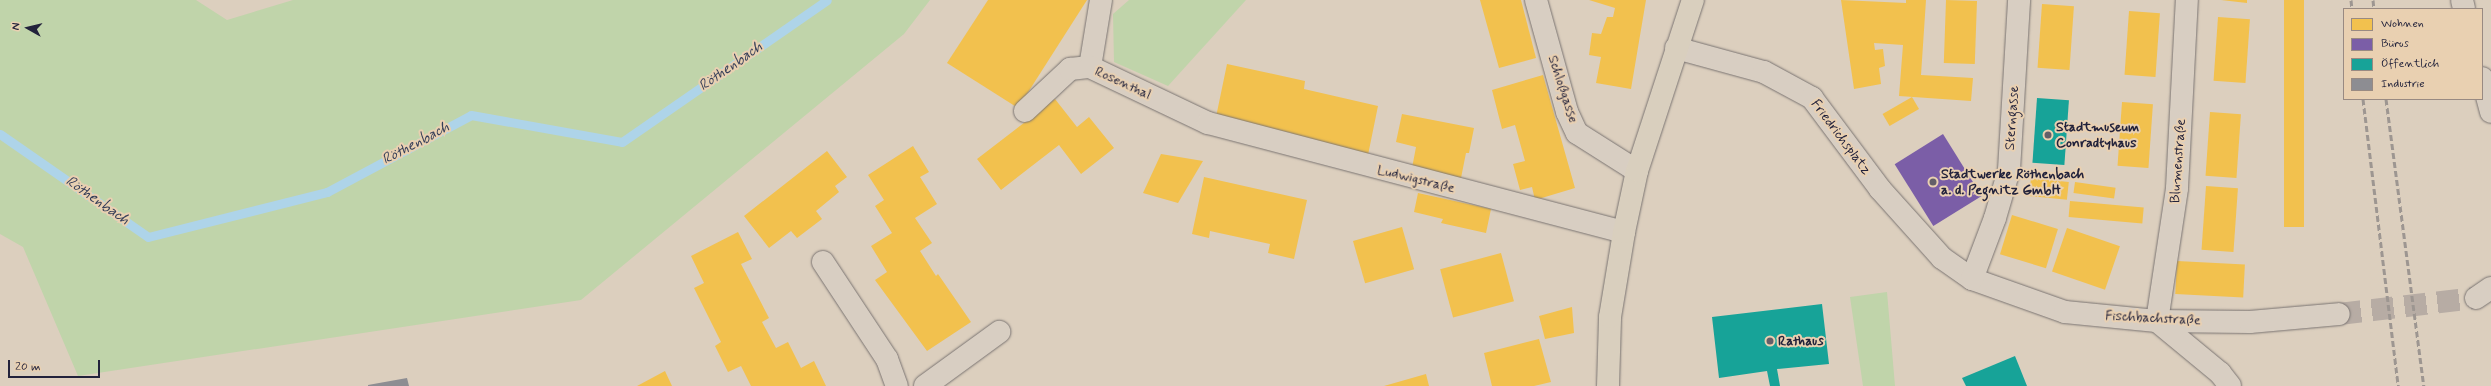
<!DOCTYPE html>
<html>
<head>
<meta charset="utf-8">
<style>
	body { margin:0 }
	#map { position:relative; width:2491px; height:386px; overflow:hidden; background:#dccfbe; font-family:Mynerve,sans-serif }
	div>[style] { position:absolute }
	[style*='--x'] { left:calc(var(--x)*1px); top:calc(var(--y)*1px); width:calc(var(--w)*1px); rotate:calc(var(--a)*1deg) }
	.green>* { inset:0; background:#c0d4aa }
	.homes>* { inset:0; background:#f2c14e; transform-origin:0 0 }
	.offices>* { inset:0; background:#7b5ea7; transform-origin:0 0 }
	.public>* { inset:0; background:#17a398; transform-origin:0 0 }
	.industry>* { inset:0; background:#8d8d92 }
	.stream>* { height:9px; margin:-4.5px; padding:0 4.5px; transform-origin:4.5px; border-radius:4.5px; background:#aed4e9 }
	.minor-tunnel>* { height:22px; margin-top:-11px; transform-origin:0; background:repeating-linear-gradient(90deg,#b7aca4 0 22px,transparent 0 33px) }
	.roads { filter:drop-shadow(0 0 1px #7a7472) drop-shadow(0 0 1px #7a7472) }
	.minor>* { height:22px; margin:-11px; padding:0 11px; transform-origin:11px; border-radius:11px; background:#d8cec2 }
	.major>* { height:22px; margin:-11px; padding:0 11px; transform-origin:11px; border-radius:11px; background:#d9cfbe }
	.rail>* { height:3px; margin-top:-1.5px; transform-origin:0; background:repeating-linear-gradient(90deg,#9d9691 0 6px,transparent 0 9px) }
	.dots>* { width:11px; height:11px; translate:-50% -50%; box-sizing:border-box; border:2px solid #e9d0b1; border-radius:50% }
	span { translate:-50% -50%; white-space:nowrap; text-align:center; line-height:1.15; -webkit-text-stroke:4px #e9d0b1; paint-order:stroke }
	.street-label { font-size:14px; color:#22223b }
	.poi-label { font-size:14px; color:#22223b; font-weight:700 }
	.left { translate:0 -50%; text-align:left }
	.water-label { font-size:15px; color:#343d58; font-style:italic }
	.legend { position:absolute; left:2343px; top:8px; width:140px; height:92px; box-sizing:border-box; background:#e9d0b1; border:1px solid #998a82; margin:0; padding:5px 7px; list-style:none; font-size:12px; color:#22223b }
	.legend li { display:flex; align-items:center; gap:8px; height:20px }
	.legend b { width:20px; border:1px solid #998a82 }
	.north { position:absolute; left:8px; top:8px; width:40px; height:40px; -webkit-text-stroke:3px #e9d0b1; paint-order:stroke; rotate:278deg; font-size:11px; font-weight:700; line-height:16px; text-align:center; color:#22223b }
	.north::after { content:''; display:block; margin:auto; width:14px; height:18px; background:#22223b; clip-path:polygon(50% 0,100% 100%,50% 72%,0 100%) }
	.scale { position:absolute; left:8px; top:360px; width:92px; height:18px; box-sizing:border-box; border:2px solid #22223b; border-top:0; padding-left:5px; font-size:12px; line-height:14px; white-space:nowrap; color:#22223b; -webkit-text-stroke:3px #e9d0b1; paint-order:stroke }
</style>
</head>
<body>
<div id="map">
	<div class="green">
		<div style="clip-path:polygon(0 0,196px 0,227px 20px,293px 0,930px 0,904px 34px,581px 300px,78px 376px,23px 247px,0 234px)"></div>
		<div style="clip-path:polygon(1129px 0,1246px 0,1168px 86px,1114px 62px,1113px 14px)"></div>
		<div style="clip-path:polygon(1887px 292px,1895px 386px,1863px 386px,1850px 297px)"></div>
	</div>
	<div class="homes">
		<div style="clip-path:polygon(988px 0,1087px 0,1018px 108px,947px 63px)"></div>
		<div style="clip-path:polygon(1480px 0,1521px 0,1536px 58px,1499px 68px)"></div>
		<div style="clip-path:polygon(1589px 0,1646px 0,1631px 89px,1596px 83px,1601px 57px,1589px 55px,1592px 33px,1601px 34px,1607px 17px,1613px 17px,1615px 8px)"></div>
		<div style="clip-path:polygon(1841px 0,1906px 3px,1906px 0,1926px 0,1921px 75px,1973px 78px,1971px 101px,1899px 96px,1903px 45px,1874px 43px,1875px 50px,1883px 49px,1885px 66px,1879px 68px,1881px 84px,1854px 89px)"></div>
		<div style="left:1946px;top:0;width:31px;height:63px;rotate:2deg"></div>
		<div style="clip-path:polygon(2221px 0,2247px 0,2247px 3px)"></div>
		<div style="left:2284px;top:0;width:20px;height:227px"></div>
		<div style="left:2042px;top:4px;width:32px;height:64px;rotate:4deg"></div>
		<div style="left:2129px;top:11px;width:31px;height:64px;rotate:4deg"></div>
		<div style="left:2218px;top:17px;width:32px;height:64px;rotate:4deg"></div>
		<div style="clip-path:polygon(1227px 64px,1305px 81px,1304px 89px,1378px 106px,1368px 155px,1290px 139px,1291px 133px,1216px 117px)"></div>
		<div style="clip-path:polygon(1543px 75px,1575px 188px,1535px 200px,1532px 187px,1520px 190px,1513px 164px,1525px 161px,1515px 125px,1502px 129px,1492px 90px)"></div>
		<div style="left:1912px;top:97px;width:14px;height:34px;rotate:60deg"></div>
		<div style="clip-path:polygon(1055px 99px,1077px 127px,1089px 117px,1114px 148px,1081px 174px,1059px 145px,1001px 190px,977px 159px)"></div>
		<div style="left:2122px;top:102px;width:31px;height:64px;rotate:4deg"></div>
		<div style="left:2210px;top:112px;width:31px;height:64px;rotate:4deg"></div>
		<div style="clip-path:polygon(1402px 114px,1474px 128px,1469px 153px,1466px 153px,1461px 178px,1412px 168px,1416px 147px,1396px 142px)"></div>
		<div style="clip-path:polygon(913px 146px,929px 172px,920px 177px,937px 204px,915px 218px,932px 243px,920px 251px,936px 276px,938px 274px,971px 322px,927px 351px,875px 280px,887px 272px,871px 246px,892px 233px,875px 206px,884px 200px,868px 175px)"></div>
		<div style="clip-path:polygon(827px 151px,847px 177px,835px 186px,839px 192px,816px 211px,822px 219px,797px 238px,791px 231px,769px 248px,744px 216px)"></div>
		<div style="clip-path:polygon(1161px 154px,1203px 161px,1178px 203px,1143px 193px)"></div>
		<div style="clip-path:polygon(1204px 177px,1307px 200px,1294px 259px,1268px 253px,1270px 244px,1210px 231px,1209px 238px,1192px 234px)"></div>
		<div style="left:2031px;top:178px;width:38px;height:18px;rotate:6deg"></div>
		<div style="left:2075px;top:182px;width:41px;height:11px;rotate:8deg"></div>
		<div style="left:2206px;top:186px;width:32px;height:64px;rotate:4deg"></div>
		<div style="clip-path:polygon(1418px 193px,1491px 209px,1486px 233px,1441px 223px,1443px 219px,1414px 212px)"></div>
		<div style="left:2070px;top:201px;width:74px;height:16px;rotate:5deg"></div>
		<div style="left:2012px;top:215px;width:48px;height:41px;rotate:17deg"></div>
		<div style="left:1402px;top:227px;width:44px;height:51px;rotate:74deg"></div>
		<div style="left:2067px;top:228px;width:56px;height:46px;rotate:19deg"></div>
		<div style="clip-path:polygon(738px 232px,752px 259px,741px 264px,769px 318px,762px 322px,776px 348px,788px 342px,801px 368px,814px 361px,826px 386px,751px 386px,741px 366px,728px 372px,715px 346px,721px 342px,694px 288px,704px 283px,691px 256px)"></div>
		<div style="left:1501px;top:253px;width:50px;height:63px;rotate:75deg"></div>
		<div style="left:2177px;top:261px;width:68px;height:33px;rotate:3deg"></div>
		<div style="clip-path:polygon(1572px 307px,1574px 333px,1545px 339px,1539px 316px)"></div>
		<div style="clip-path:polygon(1539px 339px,1551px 382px,1534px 386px,1492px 386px,1484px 353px)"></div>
		<div style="clip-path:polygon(665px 371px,672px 386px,637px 386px)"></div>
		<div style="clip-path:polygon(1426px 374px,1429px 386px,1384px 386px)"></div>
	</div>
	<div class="offices">
		<div style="left:1943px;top:134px;width:73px;height:57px;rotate:58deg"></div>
	</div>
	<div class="public">
		<div style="left:2037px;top:98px;width:32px;height:65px;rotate:4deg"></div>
		<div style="clip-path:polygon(1822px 304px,1829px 364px,1777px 369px,1780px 386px,1770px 386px,1767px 371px,1719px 378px,1712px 317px)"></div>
		<div style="clip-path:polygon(2015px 356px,2027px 386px,1966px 386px,1962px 378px)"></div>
	</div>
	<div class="industry">
		<div style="clip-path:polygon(407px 378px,409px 386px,368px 386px,368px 385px)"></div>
	</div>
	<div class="stream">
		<div style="--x:0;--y:134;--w:180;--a:34.8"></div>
		<div style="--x:148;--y:237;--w:185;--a:-14.1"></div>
		<div style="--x:327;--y:192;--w:163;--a:-28.1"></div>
		<div style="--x:471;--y:115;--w:153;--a:10.1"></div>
		<div style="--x:622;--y:142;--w:249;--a:-34.7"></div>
	</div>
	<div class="minor-tunnel">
		<div style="--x:2339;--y:314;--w:138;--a:-6.7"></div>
	</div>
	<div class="roads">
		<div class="minor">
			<div style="--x:1536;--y:0;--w:116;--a:74.5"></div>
			<div style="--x:1567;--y:112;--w:23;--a:65"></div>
			<div style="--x:1577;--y:133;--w:71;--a:32.3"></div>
			<div style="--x:2462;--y:0;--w:9;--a:77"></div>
			<div style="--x:1676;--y:48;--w:91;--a:15.3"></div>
			<div style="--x:1764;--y:72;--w:55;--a:28.4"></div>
			<div style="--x:1812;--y:98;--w:114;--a:53.2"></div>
			<div style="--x:1880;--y:189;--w:93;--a:48.1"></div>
			<div style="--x:1942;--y:258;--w:37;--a:35"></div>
			<div style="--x:1972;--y:279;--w:99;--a:19.5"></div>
			<div style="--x:2065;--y:312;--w:92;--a:5.6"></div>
			<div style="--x:2157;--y:321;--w:93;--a:0.6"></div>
			<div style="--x:2250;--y:322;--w:89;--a:-5.1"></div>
			<div style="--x:1090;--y:67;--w:68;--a:-80.7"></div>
			<div style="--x:2482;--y:78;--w:35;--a:75"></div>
			<div style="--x:1025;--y:111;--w:62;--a:-43"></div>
			<div style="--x:1070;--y:69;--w:20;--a:-6"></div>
			<div style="--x:1090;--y:67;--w:131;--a:25.4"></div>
			<div style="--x:1208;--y:123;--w:430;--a:14.7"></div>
			<div style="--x:823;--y:262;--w:116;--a:56.6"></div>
			<div style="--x:887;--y:359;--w:29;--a:70"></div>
			<div style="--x:1972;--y:279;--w:65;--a:-69.3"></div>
			<div style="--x:1995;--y:218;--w:50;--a:-73.7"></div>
			<div style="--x:2009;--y:170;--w:170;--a:-86.6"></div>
			<div style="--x:2476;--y:298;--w:18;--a:-34"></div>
			<div style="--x:2157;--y:321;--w:134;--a:-81.4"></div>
			<div style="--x:2177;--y:188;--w:188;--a:-87"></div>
			<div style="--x:2157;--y:321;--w:82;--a:39.5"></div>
			<div style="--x:2220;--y:373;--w:16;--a:52"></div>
			<div style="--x:925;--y:386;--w:92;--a:-36.1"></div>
		</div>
		<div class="major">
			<div style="--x:1608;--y:386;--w:69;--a:-88.3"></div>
			<div style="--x:1610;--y:317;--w:86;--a:-80.6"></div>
			<div style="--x:1624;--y:232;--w:62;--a:-78"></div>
			<div style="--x:1637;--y:171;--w:180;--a:-71.9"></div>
		</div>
	</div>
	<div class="rail">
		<div style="--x:2351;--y:0;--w:9;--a:84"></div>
		<div style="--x:2373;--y:0;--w:9;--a:84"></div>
		<div style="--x:2363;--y:99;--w:289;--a:83"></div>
		<div style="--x:2386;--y:99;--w:290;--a:82.5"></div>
	</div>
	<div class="dots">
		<div style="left:2048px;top:135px;background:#635f69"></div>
		<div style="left:1933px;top:182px;background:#635f69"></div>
		<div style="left:1770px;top:341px;background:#635f69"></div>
	</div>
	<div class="street-label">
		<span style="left:1123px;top:83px;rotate:25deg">Rosenthal</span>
		<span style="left:1563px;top:89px;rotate:72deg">Schloßgasse</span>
		<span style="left:2012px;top:118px;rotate:-86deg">Sterngasse</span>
		<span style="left:1841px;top:137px;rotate:53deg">Friedrichsplatz</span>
		<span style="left:2178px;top:161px;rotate:-86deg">Blumenstraße</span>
		<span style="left:1416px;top:179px;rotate:14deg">Ludwigstraße</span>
		<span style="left:2153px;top:318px;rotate:3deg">Fischbachstraße</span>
	</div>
	<div class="poi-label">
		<span class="left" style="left:2056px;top:135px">Stadtmuseum<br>Conradtyhaus</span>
		<span class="left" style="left:1941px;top:182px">Stadtwerke Röthenbach<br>a. d. Pegnitz GmbH</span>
		<span class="left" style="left:1778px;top:341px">Rathaus</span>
	</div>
	<div class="water-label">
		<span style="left:731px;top:67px;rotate:-35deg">Röthenbach</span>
		<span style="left:416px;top:144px;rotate:-28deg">Röthenbach</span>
		<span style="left:97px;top:201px;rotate:35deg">Röthenbach</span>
	</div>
	<ul class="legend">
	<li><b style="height:11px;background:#f2c14e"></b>Wohnen</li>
	<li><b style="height:11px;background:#7b5ea7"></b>Büros</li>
	<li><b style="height:11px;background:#17a398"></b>Öffentlich</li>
	<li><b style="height:11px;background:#8d8d92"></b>Industrie</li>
	</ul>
	<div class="north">N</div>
	<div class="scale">20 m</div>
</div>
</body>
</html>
